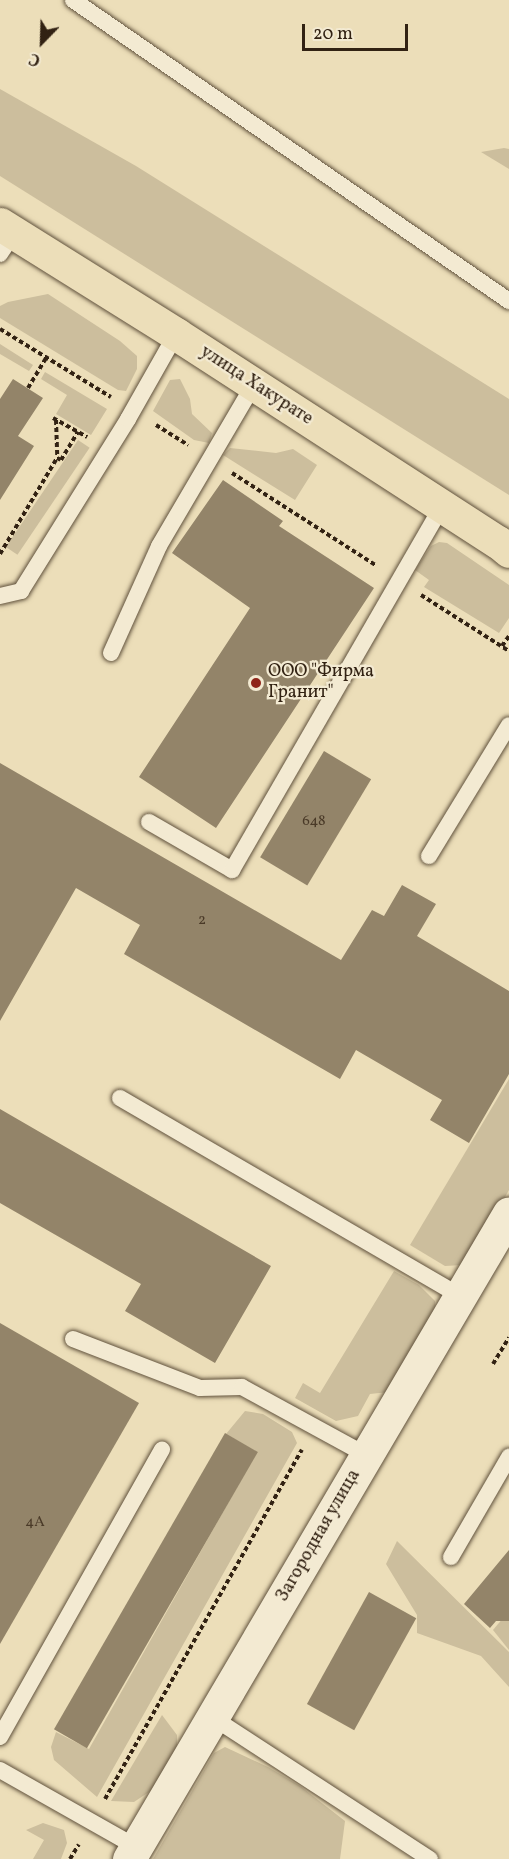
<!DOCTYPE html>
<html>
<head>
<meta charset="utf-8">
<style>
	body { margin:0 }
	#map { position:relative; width:509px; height:1859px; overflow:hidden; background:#ecdeb9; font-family:Vollkorn,serif }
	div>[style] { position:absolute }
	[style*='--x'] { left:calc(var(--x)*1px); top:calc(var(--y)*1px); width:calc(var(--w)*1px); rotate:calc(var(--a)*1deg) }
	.green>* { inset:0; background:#ccbe9d; transform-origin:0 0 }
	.building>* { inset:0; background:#938469; transform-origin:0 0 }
	.path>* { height:4px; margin-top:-2px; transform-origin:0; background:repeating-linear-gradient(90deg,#322213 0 4.5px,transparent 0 7.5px) }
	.roads { filter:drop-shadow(0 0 2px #60513c) drop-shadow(0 0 2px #60513c) }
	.lane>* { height:16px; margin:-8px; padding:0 8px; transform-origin:8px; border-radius:8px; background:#f3ead2 }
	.street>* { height:33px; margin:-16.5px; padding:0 16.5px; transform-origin:16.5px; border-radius:16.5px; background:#f3ead2 }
	.primary>* { height:33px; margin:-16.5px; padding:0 16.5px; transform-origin:16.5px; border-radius:16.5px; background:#ecdeb9 }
	.dots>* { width:16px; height:16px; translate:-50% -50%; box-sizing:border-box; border:3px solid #f3ead2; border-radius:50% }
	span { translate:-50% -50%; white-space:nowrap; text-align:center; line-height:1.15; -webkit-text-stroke:4.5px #f3ead2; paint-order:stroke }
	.number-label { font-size:15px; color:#4a3a28 }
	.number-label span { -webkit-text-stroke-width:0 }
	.street-label { font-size:18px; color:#322213 }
	.poi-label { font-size:18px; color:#322213 }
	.left { translate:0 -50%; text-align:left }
	.north { position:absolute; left:12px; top:12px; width:60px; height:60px; -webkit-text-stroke:4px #f3ead2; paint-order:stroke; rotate:203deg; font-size:16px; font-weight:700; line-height:24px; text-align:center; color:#322213 }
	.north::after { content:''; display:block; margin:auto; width:21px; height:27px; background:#322213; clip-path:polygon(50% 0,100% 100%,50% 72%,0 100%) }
	.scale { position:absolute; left:302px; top:24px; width:106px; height:27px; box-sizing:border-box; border:3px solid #322213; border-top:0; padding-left:8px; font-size:18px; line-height:21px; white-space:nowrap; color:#322213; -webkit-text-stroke:4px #f3ead2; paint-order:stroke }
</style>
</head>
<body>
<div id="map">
	<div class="green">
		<div style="clip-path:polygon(0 89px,136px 166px,509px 399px,509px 495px,0 176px)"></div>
		<div style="clip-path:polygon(504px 148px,509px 149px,509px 169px,481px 152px)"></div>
		<div style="clip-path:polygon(48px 294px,120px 341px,137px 356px,137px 369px,126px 391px,118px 390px,0 318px,0 306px,8px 302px)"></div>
		<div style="clip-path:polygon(0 344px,33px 365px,29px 371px,0 354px)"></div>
		<div style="clip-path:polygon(45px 372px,107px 409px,91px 435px,56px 414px,67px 395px,41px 379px)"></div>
		<div style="clip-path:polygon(180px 379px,190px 399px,192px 414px,212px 433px,209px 443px,194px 440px,153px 411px,170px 380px)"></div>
		<div style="left:78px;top:440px;width:14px;height:129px;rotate:34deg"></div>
		<div style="clip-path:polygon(230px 448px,276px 453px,293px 449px,317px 465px,295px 500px,223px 455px)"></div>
		<div style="clip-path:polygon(439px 542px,447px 543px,509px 585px,509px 618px,499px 633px,424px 587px,429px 580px,415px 570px,431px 546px)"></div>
		<div style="clip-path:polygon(509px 1079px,509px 1190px,473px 1253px,462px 1265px,445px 1266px,410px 1245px)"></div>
		<div style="clip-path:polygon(394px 1271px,419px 1285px,435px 1301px,436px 1318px,389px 1392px,370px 1394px,358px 1416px,336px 1421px,295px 1398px,303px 1383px,320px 1393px)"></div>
		<div style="clip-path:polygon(245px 1411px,263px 1414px,292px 1432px,297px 1443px,97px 1797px,54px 1760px,51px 1747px,56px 1732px,89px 1749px,257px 1452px,226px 1434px)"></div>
		<div style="clip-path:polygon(397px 1541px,509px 1652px,509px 1687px,481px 1656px,417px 1633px,417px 1615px,386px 1564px)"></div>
		<div style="clip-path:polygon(509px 1611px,509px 1650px,493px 1630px)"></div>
		<div style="clip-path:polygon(162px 1715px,177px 1735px,177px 1751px,152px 1790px,134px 1802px,111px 1801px)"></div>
		<div style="clip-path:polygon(225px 1747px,268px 1767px,300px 1786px,345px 1821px,340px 1859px,153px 1859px,214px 1753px)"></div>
		<div style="clip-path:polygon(43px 1823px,64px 1830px,67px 1843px,61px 1859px,33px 1859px,44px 1840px,26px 1830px)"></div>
	</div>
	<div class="building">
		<div style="clip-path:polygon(13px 379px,43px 398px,18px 436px,34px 446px,0 500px,0 399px)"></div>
		<div style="clip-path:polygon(223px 480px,283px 521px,279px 526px,374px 588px,216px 828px,139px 777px,250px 608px,172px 553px)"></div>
		<div style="left:324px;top:751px;width:55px;height:124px;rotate:31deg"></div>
		<div style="clip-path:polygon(0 763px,341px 960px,372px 910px,384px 916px,402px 885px,436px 904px,417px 936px,509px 991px,509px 1074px,469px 1143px,430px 1120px,442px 1100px,356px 1050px,340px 1079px,124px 954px,140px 925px,76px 888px,0 1021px)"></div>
		<div style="clip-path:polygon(0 1109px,271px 1266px,215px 1363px,125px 1311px,141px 1284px,0 1203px)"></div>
		<div style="clip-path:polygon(0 1323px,139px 1403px,0 1644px)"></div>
		<div style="left:225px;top:1433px;width:38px;height:342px;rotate:30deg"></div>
		<div style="clip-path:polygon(509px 1550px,509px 1621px,496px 1621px,490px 1628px,464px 1604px)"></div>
		<div style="left:369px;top:1592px;width:54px;height:128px;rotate:29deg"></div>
	</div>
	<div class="path">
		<div style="--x:0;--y:329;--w:130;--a:31.5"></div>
		<div style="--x:28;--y:388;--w:35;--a:-59"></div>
		<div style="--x:53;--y:418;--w:39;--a:29"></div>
		<div style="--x:56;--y:420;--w:38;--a:88"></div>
		<div style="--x:156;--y:425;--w:38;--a:32"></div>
		<div style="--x:232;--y:473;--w:172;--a:32.7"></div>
		<div style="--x:0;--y:554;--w:112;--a:-59.3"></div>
		<div style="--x:57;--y:458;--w:4;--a:27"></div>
		<div style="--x:61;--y:460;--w:33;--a:-59"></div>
		<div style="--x:421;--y:595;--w:104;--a:32.5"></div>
		<div style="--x:502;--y:646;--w:12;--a:-55"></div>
		<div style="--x:493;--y:1364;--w:31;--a:-59"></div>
		<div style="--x:105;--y:1799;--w:401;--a:-60.6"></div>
		<div style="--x:70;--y:1859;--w:17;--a:-59"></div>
	</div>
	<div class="roads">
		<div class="lane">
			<div style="--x:73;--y:0;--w:530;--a:34.62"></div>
			<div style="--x:0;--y:254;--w:25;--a:-56"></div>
			<div style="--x:0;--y:596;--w:22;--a:-13"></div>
			<div style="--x:21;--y:591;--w:203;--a:-58.1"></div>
			<div style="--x:128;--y:419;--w:98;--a:-60.5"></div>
			<div style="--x:111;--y:653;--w:117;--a:-65.8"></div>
			<div style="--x:159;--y:546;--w:188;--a:-59.6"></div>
			<div style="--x:149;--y:822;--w:96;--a:30"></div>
			<div style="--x:232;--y:870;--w:420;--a:-60"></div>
			<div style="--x:429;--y:856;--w:153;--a:-58.6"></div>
			<div style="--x:120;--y:1098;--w:393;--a:30.2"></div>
			<div style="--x:73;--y:1339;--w:136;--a:21.1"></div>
			<div style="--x:200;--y:1388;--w:42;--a:-1.4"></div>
			<div style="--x:242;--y:1387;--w:141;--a:28.7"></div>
			<div style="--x:451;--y:1557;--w:116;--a:-59.9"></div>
			<div style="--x:212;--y:1717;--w:260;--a:33.1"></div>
			<div style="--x:0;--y:1737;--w:330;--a:-60.6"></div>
			<div style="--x:0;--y:1770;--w:156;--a:29.5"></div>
		</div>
		<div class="street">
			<div style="--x:129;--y:1859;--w:749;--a:-59.53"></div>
		</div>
		<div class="primary">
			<div style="--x:0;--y:224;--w:208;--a:32"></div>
			<div style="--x:176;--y:334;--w:383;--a:32.9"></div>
			<div style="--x:498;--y:542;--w:14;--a:39"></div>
		</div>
	</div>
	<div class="dots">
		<div style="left:256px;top:683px;background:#8f2418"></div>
	</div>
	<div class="number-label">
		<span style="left:314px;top:822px">648</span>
		<span style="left:202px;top:921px">2</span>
		<span style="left:35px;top:1523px">4А</span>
	</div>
	<div class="street-label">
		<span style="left:256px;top:386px;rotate:33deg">улица Хакурате</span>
		<span style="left:319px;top:1536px;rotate:-60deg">Загородная улица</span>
	</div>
	<div class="poi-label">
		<span class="left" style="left:268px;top:683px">ООО "Фирма<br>Гранит"</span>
	</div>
	<div class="north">С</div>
	<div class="scale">20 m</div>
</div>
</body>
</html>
